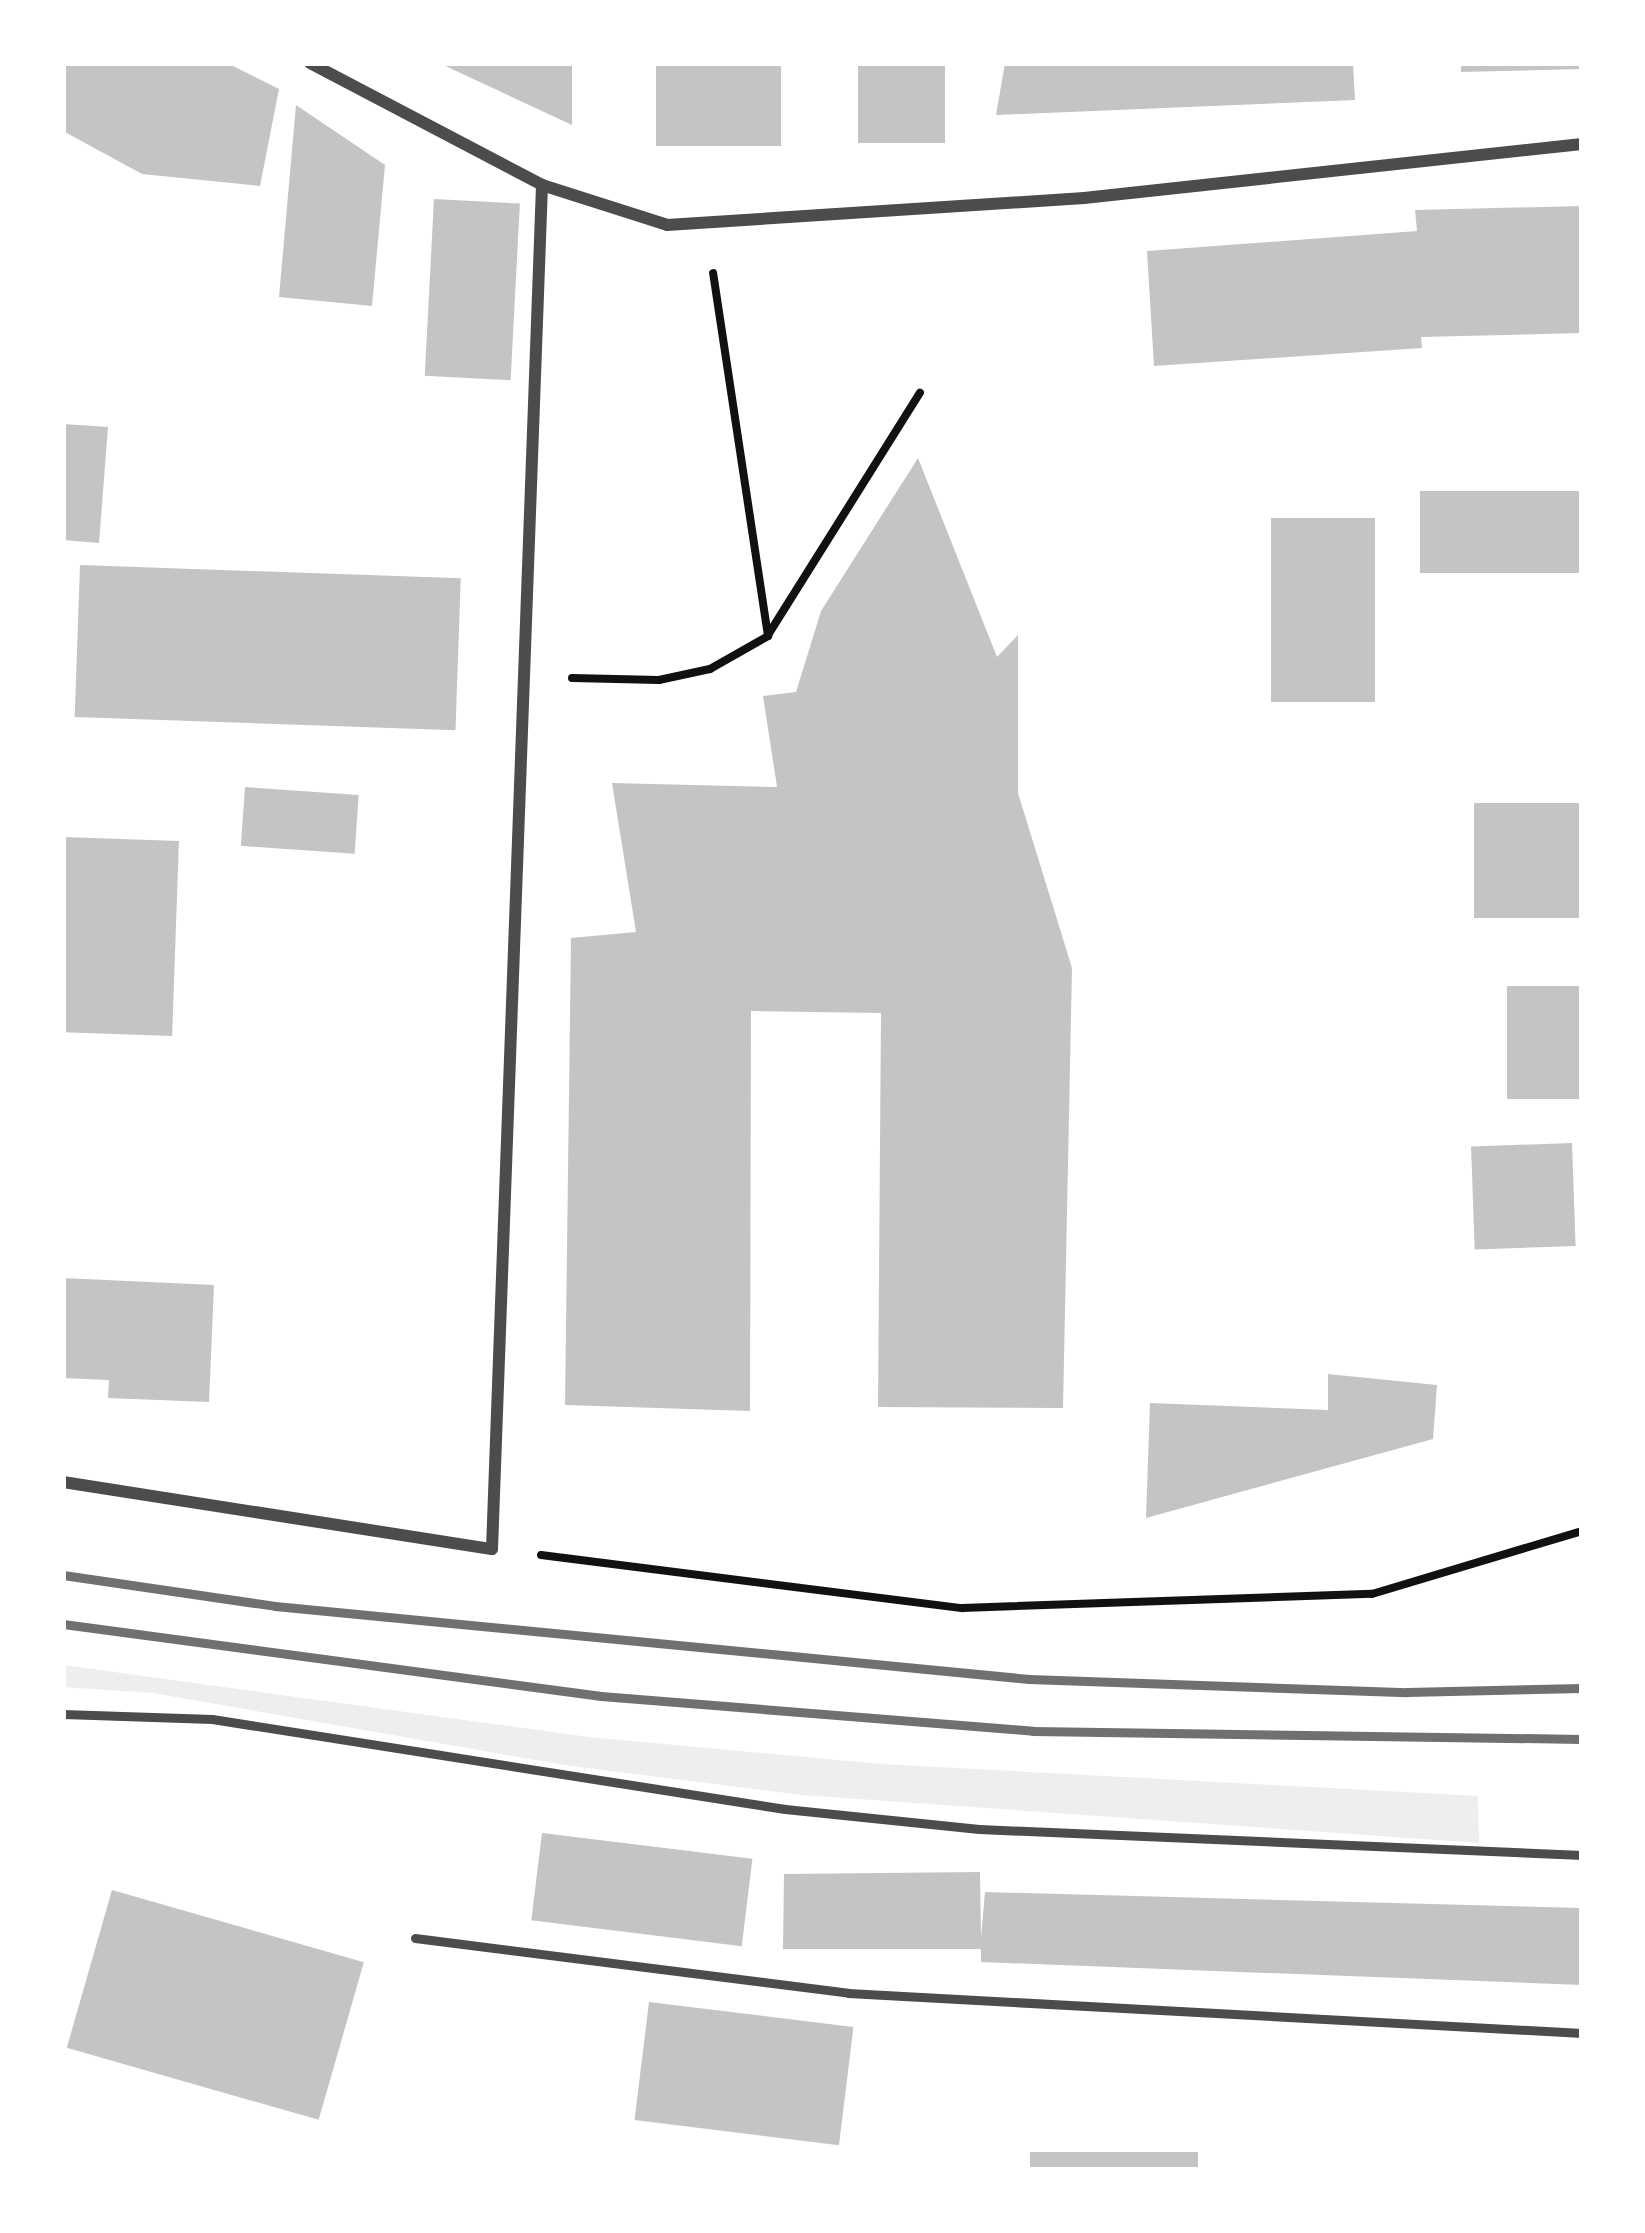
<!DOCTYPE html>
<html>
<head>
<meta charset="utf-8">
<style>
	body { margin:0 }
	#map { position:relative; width:1645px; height:2233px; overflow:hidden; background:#fff; font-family:Lato,sans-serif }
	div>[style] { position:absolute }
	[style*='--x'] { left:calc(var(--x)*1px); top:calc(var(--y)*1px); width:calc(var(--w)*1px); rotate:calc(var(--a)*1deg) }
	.green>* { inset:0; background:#eee }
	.building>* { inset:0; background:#c4c4c4; transform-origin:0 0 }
	.path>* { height:8px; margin:-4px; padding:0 4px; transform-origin:4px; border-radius:4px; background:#111 }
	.service>* { height:9px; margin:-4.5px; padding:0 4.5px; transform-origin:4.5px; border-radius:4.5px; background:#4c4c4c }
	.minor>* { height:12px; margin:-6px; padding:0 6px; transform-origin:6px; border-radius:6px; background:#4c4c4c }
	.rail>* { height:9px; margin:-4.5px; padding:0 4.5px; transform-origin:4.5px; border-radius:4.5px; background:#707070 }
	span { translate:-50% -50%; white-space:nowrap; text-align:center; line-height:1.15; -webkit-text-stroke:9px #fff; paint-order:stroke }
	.frame { position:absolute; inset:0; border:66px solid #fff; pointer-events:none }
</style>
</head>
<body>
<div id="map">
	<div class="green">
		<div style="clip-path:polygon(63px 1665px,589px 1737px,881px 1764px,1478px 1796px,1479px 1843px,802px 1795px,564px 1765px,153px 1693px,63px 1687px)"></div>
	</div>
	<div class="building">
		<div style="clip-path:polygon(63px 63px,227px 63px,279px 89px,260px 186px,142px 174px,63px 131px)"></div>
		<div style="clip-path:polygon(439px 63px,572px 63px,572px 125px)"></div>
		<div style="left:656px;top:63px;width:125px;height:83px"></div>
		<div style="left:858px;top:63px;width:87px;height:80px"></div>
		<div style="clip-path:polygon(1005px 63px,1353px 63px,1355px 100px,996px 115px)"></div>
		<div style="clip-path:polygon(1461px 63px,1582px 63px,1582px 69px,1461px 72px)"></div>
		<div style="clip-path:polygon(296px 105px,385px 165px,372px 306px,279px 297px)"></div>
		<div style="left:434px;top:199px;width:86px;height:177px;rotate:3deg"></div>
		<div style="clip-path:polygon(1582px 206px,1582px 333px,1421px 337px,1422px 348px,1154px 366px,1147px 251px,1417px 231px,1415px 210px)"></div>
		<div style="clip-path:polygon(63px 424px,108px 427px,99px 543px,63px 540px)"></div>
		<div style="clip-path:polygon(918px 458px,997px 657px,1018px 635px,1018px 793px,1072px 968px,1063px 1408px,878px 1407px,881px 1013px,751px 1011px,750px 1411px,565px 1405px,571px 938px,636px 932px,612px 783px,777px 787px,763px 696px,796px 692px,821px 611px)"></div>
		<div style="left:1582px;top:491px;width:82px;height:162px;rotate:90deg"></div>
		<div style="left:1271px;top:518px;width:104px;height:184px"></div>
		<div style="left:80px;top:565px;width:381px;height:152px;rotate:2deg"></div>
		<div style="left:245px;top:787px;width:114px;height:59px;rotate:4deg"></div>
		<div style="left:1582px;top:803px;width:115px;height:108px;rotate:90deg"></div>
		<div style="left:63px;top:837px;width:116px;height:195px;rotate:2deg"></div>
		<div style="left:1582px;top:986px;width:113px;height:75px;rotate:90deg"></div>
		<div style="left:1572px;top:1143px;width:103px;height:101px;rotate:88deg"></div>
		<div style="clip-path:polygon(63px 1278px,214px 1285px,209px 1402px,108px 1398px,109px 1380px,63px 1378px)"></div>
		<div style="clip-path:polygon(1328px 1374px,1437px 1385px,1433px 1439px,1146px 1518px,1150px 1403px,1328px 1410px)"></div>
		<div style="left:542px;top:1833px;width:212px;height:88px;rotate:7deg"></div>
		<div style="clip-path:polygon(980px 1872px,981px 1938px,985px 1892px,1582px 1908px,1582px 1985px,981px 1962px,981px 1949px,783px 1949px,784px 1874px)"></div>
		<div style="left:112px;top:1890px;width:262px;height:164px;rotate:16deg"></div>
		<div style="left:649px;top:2002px;width:206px;height:119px;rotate:7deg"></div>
		<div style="left:1198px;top:2152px;width:18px;height:168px;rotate:90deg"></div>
	</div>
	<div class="path">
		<div style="--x:768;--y:635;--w:286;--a:-57.9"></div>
		<div style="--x:572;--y:678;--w:87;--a:1.3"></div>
		<div style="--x:659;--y:680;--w:52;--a:-12.2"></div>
		<div style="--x:710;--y:669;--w:67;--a:-29.6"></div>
		<div style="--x:768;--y:636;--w:367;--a:-98.6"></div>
		<div style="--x:541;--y:1555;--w:424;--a:7.2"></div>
		<div style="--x:962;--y:1608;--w:410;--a:-2"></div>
		<div style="--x:1372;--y:1594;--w:219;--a:-16.7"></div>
	</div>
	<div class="service">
		<div style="--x:63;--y:1714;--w:149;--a:1.9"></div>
		<div style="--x:212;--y:1719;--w:580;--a:8.93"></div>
		<div style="--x:785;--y:1809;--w:195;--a:5.9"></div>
		<div style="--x:979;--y:1829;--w:604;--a:2.47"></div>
		<div style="--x:415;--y:1938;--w:436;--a:7.2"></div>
		<div style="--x:848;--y:1993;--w:735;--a:3.12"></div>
	</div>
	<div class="minor">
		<div style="--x:310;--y:63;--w:262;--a:27.7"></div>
		<div style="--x:542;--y:185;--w:131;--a:17.7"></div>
		<div style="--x:667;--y:225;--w:418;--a:-3.7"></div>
		<div style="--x:1084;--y:198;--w:501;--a:-6.19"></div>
		<div style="--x:63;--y:1482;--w:434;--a:8.9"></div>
		<div style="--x:492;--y:1549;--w:1365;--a:-87.9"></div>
	</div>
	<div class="rail">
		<div style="--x:63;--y:1575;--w:214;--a:8.3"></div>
		<div style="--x:275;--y:1606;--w:758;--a:5.53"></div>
		<div style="--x:1029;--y:1679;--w:378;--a:2"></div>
		<div style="--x:1407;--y:1692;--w:175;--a:-1.3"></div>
		<div style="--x:63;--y:1624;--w:543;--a:7.62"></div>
		<div style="--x:601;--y:1696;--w:433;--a:4.6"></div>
		<div style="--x:1033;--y:1731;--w:549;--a:0.83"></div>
	</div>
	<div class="frame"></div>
</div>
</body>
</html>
